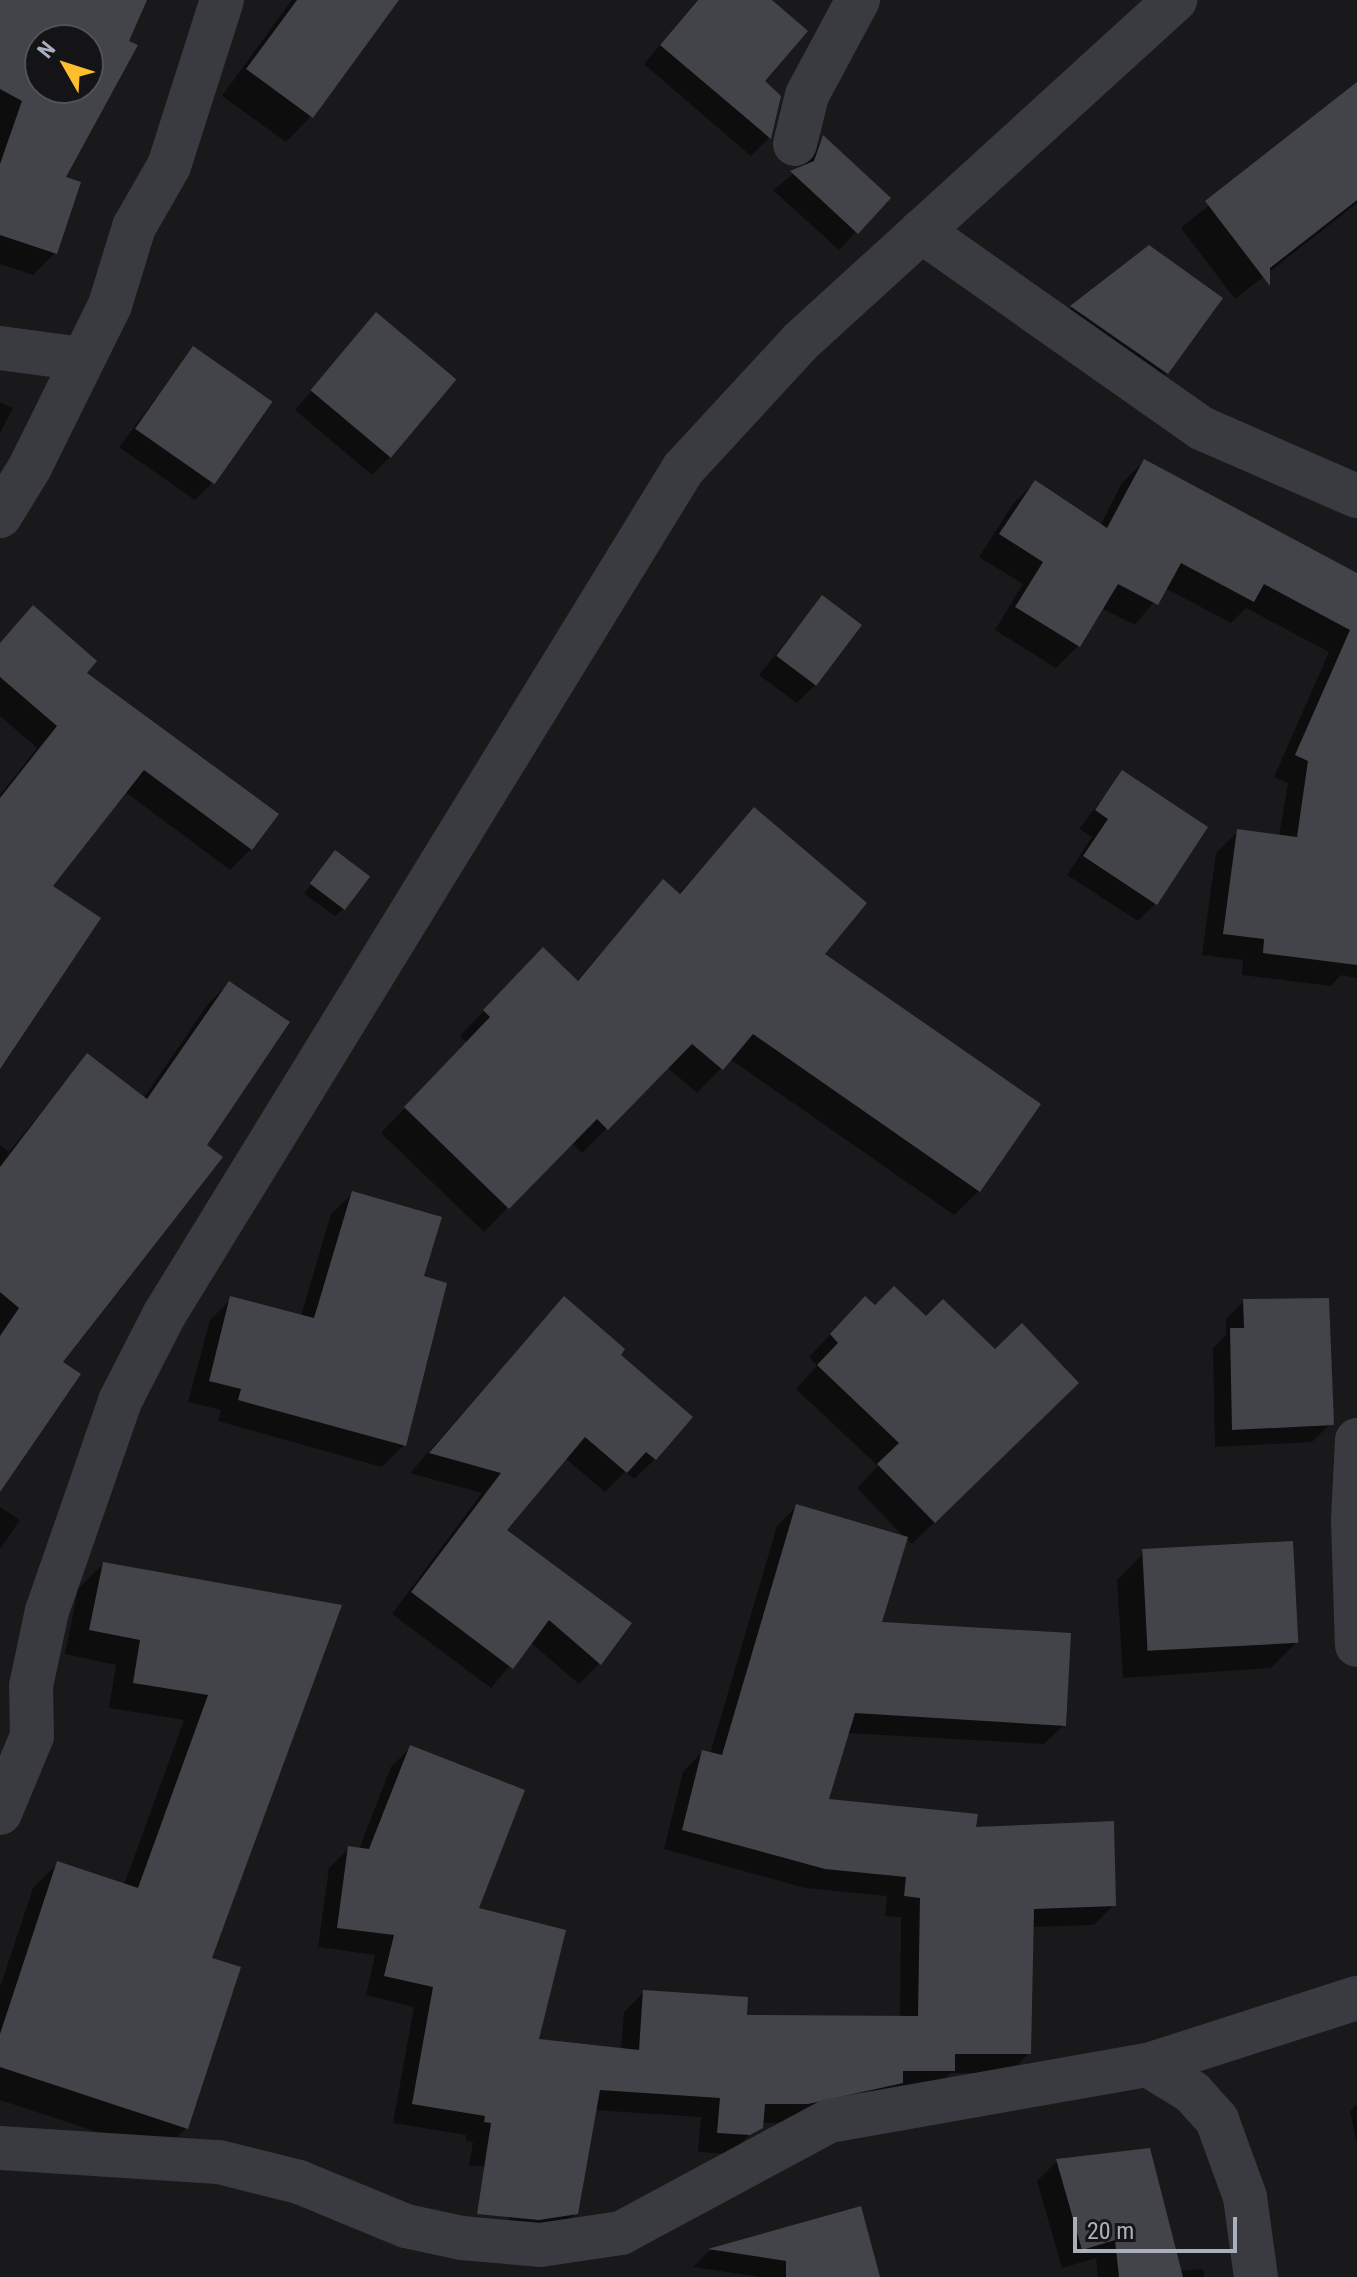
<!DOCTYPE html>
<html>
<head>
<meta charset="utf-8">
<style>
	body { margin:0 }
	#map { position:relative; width:1357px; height:2277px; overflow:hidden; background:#19191c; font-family:"Roboto Condensed",sans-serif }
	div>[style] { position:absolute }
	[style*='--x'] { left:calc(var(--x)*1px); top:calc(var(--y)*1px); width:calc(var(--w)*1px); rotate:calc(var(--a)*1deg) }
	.shadow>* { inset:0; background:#0007; transform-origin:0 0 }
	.building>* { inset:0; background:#434449; transform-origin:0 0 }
	.minor>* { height:44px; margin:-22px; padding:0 22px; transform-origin:22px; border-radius:22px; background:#3a3b41 }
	span { translate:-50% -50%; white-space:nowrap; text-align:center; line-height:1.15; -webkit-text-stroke:8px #141417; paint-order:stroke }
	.north { position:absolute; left:24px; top:24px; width:80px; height:80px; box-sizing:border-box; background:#141417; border:2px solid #505259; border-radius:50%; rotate:309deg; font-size:22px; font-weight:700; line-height:32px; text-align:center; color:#aaafbc }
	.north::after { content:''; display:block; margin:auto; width:28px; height:36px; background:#ffbe2e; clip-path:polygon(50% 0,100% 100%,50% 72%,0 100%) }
	.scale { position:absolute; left:1073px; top:2217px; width:164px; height:36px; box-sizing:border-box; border:4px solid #aaafbc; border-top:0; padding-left:10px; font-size:24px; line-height:28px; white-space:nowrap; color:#aaafbc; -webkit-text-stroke:6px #141417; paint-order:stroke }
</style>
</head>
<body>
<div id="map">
	<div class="shadow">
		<div style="clip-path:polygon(evenodd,0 0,145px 0,63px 178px,55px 253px,33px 275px,0 264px,0 0,40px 40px,88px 40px,88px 88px,40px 88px,40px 40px)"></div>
		<div style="clip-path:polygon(292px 0,397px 0,311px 116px,286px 142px,222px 96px)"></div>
		<div style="clip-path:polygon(697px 0,768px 0,763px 81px,779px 97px,769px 138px,751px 156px,644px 64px)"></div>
		<div style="clip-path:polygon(1357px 85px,1357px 203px,1235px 299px,1181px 228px)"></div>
		<div style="clip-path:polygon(823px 138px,888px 198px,839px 250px,773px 190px,801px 168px)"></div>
		<div style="left:1072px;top:307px;width:115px;height:36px;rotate:35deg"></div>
		<div style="clip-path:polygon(377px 315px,390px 457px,372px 475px,295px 410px)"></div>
		<div style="clip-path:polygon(193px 349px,213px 482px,195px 500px,119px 447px)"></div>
		<div style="clip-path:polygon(0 402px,13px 408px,0 433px)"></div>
		<div style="clip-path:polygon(1144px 461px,1357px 576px,1357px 978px,1341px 975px,1331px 986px,1242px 975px,1243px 960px,1202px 955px,1216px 853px,1238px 831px,1279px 836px,1288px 783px,1274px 777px,1329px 652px,1246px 608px,1231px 623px,1165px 588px,1135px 625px,1101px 608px,1078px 646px,1056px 668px,995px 630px,1023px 584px,979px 557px,1013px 504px,1035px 482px,1100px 526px,1122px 483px)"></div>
		<div style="clip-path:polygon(822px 597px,815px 685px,797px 703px,759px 675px)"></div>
		<div style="clip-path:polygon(33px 608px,84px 673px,251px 849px,230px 870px,124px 791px,50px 886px,0 1058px,0 795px,37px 748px,0 716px,0 643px)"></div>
		<div style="clip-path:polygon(1122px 773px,1156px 903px,1138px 921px,1067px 875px,1092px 837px,1079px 829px)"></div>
		<div style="clip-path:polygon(754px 809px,822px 954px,979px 1191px,954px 1215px,730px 1059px,697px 1093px,667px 1067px,582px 1153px,571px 1142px,484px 1232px,381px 1133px,468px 1043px,460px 1036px,519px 974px,576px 982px,663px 882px,678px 895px)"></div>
		<div style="clip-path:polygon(335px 853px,344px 908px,335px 916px,304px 894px)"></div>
		<div style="clip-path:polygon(229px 983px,60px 1362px,0 1488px,0 1145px,9px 1152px,87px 1056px,143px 1099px,208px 1004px)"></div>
		<div style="clip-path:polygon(353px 1193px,422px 1277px,424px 1355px,429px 1356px,404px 1445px,382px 1467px,218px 1421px,221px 1410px,188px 1402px,210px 1320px,231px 1299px,301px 1316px,331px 1214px)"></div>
		<div style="clip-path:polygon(564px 1298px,618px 1355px,655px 1459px,634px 1479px,625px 1472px,605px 1492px,565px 1458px,504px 1530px,599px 1664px,579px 1684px,530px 1642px,491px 1688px,392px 1614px,482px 1493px,410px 1473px)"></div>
		<div style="clip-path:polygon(1244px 1301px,1330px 1424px,1312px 1442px,1215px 1447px,1213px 1348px,1226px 1335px,1226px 1319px)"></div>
		<div style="clip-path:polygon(875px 1308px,926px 1319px,1077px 1383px,912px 1544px,906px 1538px,880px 1624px,1064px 1725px,1044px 1744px,847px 1733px,827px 1801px,974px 1829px,1114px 1905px,1094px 1925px,1031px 1927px,1029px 2053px,1009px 2073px,950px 2073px,933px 2090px,787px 2123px,762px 2123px,729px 2154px,698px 2152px,701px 2117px,594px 2110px,576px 2213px,556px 2233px,511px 2238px,505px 2166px,469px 2166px,473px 2142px,466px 2141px,466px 2135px,393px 2123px,414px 2007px,366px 1995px,375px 1955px,318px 1947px,329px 1868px,349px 1848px,359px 1849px,391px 1767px,411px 1747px,476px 1910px,537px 2041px,621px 2050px,624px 2012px,644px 1992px,745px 2017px,900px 2018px,901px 1917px,885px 1916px,887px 1896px,805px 1888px,664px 1849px,683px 1772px,702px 1752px,710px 1754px,777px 1526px,797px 1506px,905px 1538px,857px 1488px,878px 1466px,796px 1389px,817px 1366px,809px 1357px,843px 1321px)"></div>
		<div style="clip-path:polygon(0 1507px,20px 1520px,0 1549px)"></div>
		<div style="clip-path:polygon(1143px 1554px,1297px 1642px,1271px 1668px,1123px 1678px,1117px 1580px)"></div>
		<div style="clip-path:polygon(103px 1564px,339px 1607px,210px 1959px,186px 2128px,161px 2153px,0 2100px,0 1987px,33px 1888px,58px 1863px,124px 1885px,184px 1720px,109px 1708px,116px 1665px,65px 1654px,78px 1589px)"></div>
		<div style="clip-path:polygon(1357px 2104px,1357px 2145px,1350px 2111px)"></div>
		<div style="clip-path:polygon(1057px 2161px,1179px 2271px,1203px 2269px,1204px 2277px,1098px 2277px,1096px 2258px,1062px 2268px,1037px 2181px)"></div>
		<div style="clip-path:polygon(860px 2209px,878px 2277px,761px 2277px,693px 2267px,709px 2251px)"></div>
	</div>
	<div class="building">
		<div style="clip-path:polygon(evenodd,0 0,147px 0,129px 41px,138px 45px,66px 177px,81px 182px,57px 254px,0 235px,0 164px,22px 101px,0 89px,0 0,40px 40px,88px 40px,88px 88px,40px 88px,40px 40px)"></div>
		<div style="clip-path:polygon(297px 0,399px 0,313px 118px,246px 69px)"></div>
		<div style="clip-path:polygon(698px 0,772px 0,808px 31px,765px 81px,781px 96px,771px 139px,660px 45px)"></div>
		<div style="clip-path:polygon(1357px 82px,1357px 200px,1270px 268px,1270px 286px,1205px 201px)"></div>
		<div style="clip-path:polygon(823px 135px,891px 198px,858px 234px,790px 171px,814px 161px)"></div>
		<div style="clip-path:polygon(1149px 245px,1223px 298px,1168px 374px,1070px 306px)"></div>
		<div style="left:376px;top:312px;width:105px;height:102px;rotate:40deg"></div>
		<div style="left:193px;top:346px;width:97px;height:101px;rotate:35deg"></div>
		<div style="clip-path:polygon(1144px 459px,1357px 573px,1357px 965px,1263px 953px,1264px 939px,1223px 934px,1237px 829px,1297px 837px,1308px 761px,1295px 755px,1350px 630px,1264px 584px,1254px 602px,1181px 563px,1158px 605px,1118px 584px,1080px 647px,1015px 607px,1043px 562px,999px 534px,1035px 480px,1107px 528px)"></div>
		<div style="left:822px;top:595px;width:50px;height:76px;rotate:37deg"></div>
		<div style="clip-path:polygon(33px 605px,97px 661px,87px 673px,279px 814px,252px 850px,144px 770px,53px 886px,101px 918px,0 1069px,0 798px,57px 726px,0 677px,0 643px)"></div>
		<div style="clip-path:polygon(1122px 770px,1208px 827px,1157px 905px,1083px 856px,1108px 819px,1095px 810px)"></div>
		<div style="clip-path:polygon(754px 807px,867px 903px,825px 954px,1041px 1104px,980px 1192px,753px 1034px,723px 1070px,692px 1044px,608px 1130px,597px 1119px,509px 1209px,404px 1107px,490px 1017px,483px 1010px,543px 947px,578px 981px,663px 879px,680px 894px)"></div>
		<div style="left:335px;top:850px;width:44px;height:42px;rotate:37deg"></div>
		<div style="clip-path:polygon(229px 981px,290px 1022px,207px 1145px,223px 1157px,63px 1362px,81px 1374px,0 1492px,0 1336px,19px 1308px,0 1292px,0 1167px,87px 1053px,147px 1099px)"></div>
		<div style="clip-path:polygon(352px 1191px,442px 1217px,424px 1276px,447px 1283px,406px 1446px,238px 1400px,241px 1389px,209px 1381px,230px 1296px,314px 1318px)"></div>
		<div style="clip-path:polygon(894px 1286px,926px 1316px,943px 1299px,995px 1349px,1022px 1323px,1079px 1383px,935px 1523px,877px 1464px,899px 1443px,817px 1365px,838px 1343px,830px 1334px,865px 1296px,875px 1305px)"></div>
		<div style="clip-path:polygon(564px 1296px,625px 1349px,621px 1355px,693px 1417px,656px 1460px,646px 1452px,627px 1473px,585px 1437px,507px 1530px,632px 1623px,601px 1665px,549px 1620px,513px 1669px,411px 1592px,501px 1473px,429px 1453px)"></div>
		<div style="clip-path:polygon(1329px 1298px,1334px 1425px,1232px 1430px,1230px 1328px,1244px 1328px,1243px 1299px)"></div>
		<div style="clip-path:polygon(796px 1504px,908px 1537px,882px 1622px,1071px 1633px,1066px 1726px,855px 1713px,829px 1799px,978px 1814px,976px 1827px,1114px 1821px,1116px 1906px,1034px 1909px,1031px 2054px,955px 2054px,955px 2071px,903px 2071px,903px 2083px,808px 2104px,765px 2104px,763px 2128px,750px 2135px,717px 2133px,720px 2098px,600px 2090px,578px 2214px,539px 2220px,477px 2214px,491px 2123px,484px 2122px,485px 2116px,412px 2104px,433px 1987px,384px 1976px,394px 1935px,337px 1928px,348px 1846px,369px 1849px,410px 1745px,525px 1790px,479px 1908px,566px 1930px,539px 2039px,639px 2050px,643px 1990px,748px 1997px,747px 2015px,918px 2016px,920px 1898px,904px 1896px,906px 1877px,825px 1869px,682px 1830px,702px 1750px,722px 1755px)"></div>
		<div style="left:1293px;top:1541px;width:102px;height:151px;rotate:87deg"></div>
		<div style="clip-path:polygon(103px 1562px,342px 1605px,212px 1958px,241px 1967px,188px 2129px,0 2067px,0 2034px,57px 1861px,138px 1888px,208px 1695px,133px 1683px,140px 1640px,89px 1630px)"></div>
		<div style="clip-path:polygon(1150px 2148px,1183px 2277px,1119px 2277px,1115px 2240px,1082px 2250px,1056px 2159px)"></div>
		<div style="clip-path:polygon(861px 2206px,880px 2277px,786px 2277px,786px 2261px,708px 2249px)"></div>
	</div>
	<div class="minor">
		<div style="--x:795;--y:144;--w:50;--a:-76.2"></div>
		<div style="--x:807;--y:95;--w:108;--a:-61.8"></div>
		<div style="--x:921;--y:231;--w:342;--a:35.1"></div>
		<div style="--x:1201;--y:428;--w:170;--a:23.6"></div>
		<div style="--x:0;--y:348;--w:83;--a:7.6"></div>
		<div style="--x:0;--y:516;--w:57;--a:-58.5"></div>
		<div style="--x:30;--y:467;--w:181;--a:-63.7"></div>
		<div style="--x:110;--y:305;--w:82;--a:-72.9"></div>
		<div style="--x:134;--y:227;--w:70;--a:-60.2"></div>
		<div style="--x:169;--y:166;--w:174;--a:-72.3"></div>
		<div style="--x:1357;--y:1440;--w:80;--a:92.9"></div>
		<div style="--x:1353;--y:1520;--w:125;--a:88.2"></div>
		<div style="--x:0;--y:1813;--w:83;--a:-67.4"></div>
		<div style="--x:32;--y:1736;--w:50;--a:-91.1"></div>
		<div style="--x:31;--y:1686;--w:77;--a:-78"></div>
		<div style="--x:47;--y:1611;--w:222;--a:-70.8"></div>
		<div style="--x:120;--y:1401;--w:97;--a:-62.9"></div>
		<div style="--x:164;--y:1315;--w:993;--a:-58.47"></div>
		<div style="--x:683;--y:469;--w:173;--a:-47.3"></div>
		<div style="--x:800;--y:342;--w:508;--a:-42.36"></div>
		<div style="--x:1148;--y:2065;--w:52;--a:31.5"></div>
		<div style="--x:1192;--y:2092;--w:38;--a:48"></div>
		<div style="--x:1217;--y:2120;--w:82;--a:70"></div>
		<div style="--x:1245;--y:2197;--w:81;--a:82.2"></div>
		<div style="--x:0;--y:2148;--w:219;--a:3.7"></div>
		<div style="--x:219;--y:2162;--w:82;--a:14"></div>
		<div style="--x:299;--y:2182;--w:116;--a:22.4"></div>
		<div style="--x:406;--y:2226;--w:57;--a:12.1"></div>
		<div style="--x:462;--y:2238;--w:78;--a:5.1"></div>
		<div style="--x:540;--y:2245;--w:82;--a:-8.4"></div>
		<div style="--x:621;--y:2233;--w:236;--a:-28.3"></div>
		<div style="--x:829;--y:2121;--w:324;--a:-10"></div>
		<div style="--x:1148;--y:2065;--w:219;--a:-17.8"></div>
	</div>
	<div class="north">N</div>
	<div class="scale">20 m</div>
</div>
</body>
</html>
